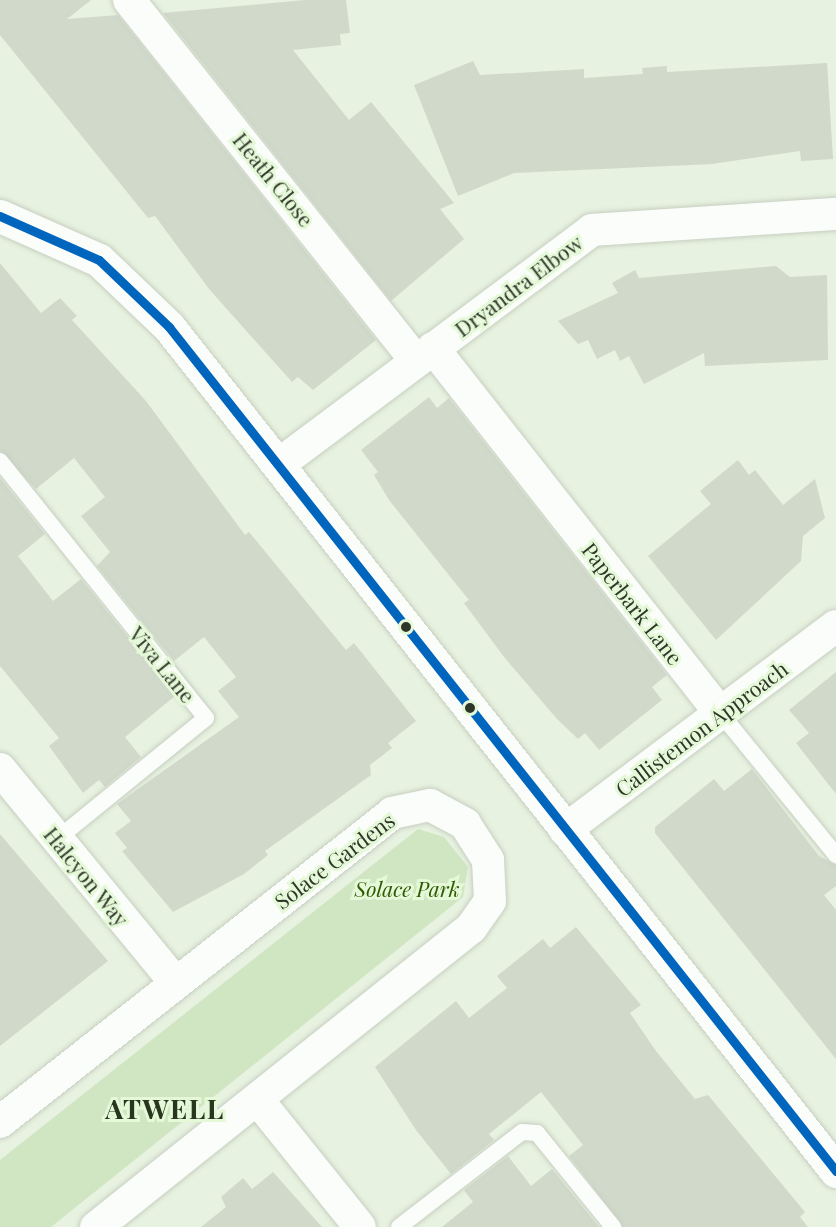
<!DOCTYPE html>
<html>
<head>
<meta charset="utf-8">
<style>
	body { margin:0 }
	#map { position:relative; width:836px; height:1227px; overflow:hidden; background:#e7f2e0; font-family:"Playfair Display",serif }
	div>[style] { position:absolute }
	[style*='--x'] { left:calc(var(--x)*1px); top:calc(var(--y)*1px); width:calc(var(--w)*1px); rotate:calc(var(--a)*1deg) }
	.green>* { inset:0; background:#d0e6c3 }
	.building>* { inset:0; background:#d1d9cb }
	.roads { filter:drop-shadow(0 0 2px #c7cfc1) drop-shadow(0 0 2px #c7cfc1) }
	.lane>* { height:16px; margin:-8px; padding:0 8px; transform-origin:8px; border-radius:8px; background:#fbfdfa }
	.street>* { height:32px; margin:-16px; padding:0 16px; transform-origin:16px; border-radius:16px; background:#fbfdfa }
	.secondary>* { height:33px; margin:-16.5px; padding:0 16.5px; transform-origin:16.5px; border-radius:16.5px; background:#fbfdfa }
	.bus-1>* { height:9px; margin:-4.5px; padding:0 4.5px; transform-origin:4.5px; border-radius:4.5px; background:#0065bd }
	.dots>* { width:16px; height:16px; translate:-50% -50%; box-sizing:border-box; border:3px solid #e5f9d9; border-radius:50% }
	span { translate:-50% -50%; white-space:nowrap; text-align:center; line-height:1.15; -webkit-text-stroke:6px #e5f9d9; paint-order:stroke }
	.street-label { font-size:21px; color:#2e362a }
	.park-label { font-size:21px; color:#2f5a00; font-style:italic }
	.district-label { font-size:27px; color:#27361d; font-weight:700; letter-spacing:1.5px }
</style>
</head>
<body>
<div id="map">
	<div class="green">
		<div style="clip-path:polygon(418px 829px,444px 837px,468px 867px,463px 897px,51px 1227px,0 1227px,0 1160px)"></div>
	</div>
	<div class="building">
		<div style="clip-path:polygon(0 0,91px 0,67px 19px,118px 15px,376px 340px,313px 390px,298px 377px,292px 382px,209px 289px,155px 216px,148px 218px,0 35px)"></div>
		<div style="clip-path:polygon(305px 0,346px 0,350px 33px,340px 34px,341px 45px,293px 50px,349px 120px,371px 102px,454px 203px,440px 209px,464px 239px,391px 301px,163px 13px)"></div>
		<div style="clip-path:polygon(473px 61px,480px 75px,584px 69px,584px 78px,643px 74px,642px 68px,667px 66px,667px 72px,827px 63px,833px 159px,801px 161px,800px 151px,712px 164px,514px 173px,458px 196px,414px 85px)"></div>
		<div style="clip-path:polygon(0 263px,41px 313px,60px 298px,77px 316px,72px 320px,146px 401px,245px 535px,249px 532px,346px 650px,354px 643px,416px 721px,388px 743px,392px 748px,370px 765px,371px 775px,265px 851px,268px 855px,244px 874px,173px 912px,122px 851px,127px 848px,115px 833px,131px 821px,117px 804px,239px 717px,218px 691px,236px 677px,204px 637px,174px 661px,97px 566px,110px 552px,81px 516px,105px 497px,74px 458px,36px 489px,0 451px)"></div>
		<div style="clip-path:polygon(776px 266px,790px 277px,827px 275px,828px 360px,705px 366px,704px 353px,644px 384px,629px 356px,620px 361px,615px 350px,597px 359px,588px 340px,578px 344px,558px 321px,618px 293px,612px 283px,635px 270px,639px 278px)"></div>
		<div style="clip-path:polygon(429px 397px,437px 408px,449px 398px,667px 675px,652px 687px,662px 700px,599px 750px,585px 733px,578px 739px,557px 719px,504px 657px,464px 603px,469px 600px,460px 589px,389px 500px,374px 475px,378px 472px,361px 450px)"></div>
		<div style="clip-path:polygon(738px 460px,749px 475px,755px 470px,783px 505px,815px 479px,825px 518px,803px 536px,801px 561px,716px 640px,648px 556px,711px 504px,700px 491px)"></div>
		<div style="clip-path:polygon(0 478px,45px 534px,18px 556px,53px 601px,81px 579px,175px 696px,125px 737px,141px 757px,105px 787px,99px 780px,83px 793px,49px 746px,59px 738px,0 666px)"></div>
		<div style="clip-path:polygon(836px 672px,836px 794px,796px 743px,809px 733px,789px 710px)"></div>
		<div style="clip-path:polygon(752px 769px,819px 856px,836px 865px,836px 886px,824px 895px,836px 910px,836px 1059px,655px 833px,655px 827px,714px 779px,724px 791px)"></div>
		<div style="clip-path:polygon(0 834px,108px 961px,0 1046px)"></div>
		<div style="clip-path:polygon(576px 927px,641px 1005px,630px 1013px,656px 1051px,695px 1099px,708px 1095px,805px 1212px,800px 1217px,808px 1227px,623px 1227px,569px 1156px,583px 1145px,541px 1092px,489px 1134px,494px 1140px,451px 1174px,416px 1130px,375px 1067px,456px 1001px,469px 1018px,507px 988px,497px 976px,543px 939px,550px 948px)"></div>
		<div style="clip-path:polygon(508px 1156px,531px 1186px,552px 1169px,599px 1227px,442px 1227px,473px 1202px,464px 1190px)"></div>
		<div style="clip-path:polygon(273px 1172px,322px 1227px,201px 1227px,226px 1207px,221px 1197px,243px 1178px,252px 1189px)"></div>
	</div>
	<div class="roads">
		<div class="lane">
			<div style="--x:0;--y:461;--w:329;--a:51.3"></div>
			<div style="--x:206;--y:718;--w:192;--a:140.9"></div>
			<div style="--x:721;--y:714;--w:182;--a:50.8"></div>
			<div style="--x:399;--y:1227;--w:155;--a:-37.7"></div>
			<div style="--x:522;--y:1132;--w:15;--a:4"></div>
			<div style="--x:537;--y:1133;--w:121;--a:51"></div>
		</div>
		<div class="street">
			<div style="--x:129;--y:0;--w:461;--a:51.5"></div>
			<div style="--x:433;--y:348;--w:466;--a:51.8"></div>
			<div style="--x:278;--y:465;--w:392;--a:-36.8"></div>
			<div style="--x:592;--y:230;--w:245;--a:-3.8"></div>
			<div style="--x:0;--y:769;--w:276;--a:50.6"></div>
			<div style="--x:565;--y:830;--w:339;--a:-37"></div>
			<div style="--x:257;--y:1099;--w:164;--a:51.2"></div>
			<div style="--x:0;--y:1122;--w:499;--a:-38.2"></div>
			<div style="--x:392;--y:813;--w:39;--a:-12"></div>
			<div style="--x:430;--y:805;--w:40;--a:28"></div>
			<div style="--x:465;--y:824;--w:43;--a:57.4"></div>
			<div style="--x:488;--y:860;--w:41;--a:87.2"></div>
			<div style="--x:490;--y:901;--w:33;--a:125"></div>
			<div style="--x:471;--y:928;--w:480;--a:141.4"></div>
		</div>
		<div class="secondary">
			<div style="--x:0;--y:216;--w:108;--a:24"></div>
			<div style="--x:99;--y:260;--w:97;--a:43.7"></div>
			<div style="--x:169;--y:327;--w:1076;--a:51.68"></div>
		</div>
	</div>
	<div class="bus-1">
		<div style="--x:0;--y:216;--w:108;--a:24"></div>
		<div style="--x:99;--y:260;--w:97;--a:43.7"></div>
		<div style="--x:169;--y:327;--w:1076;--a:51.68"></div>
	</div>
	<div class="dots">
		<div style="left:406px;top:627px;background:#2e362a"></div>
		<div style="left:470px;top:708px;background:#2e362a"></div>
	</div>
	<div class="street-label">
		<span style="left:274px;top:179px;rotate:51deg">Heath Close</span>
		<span style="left:518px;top:285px;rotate:-37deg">Dryandra Elbow</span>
		<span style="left:633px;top:603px;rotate:52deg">Paperbark Lane</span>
		<span style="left:163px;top:664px;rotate:51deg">Viva Lane</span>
		<span style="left:701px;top:728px;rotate:-37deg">Callistemon Approach</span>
		<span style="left:334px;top:860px;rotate:-37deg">Solace Gardens</span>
		<span style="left:87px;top:876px;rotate:51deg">Halcyon Way</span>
	</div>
	<div class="park-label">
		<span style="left:407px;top:888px">Solace Park</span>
	</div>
	<div class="district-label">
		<span style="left:165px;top:1109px">ATWELL</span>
	</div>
</div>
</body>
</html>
